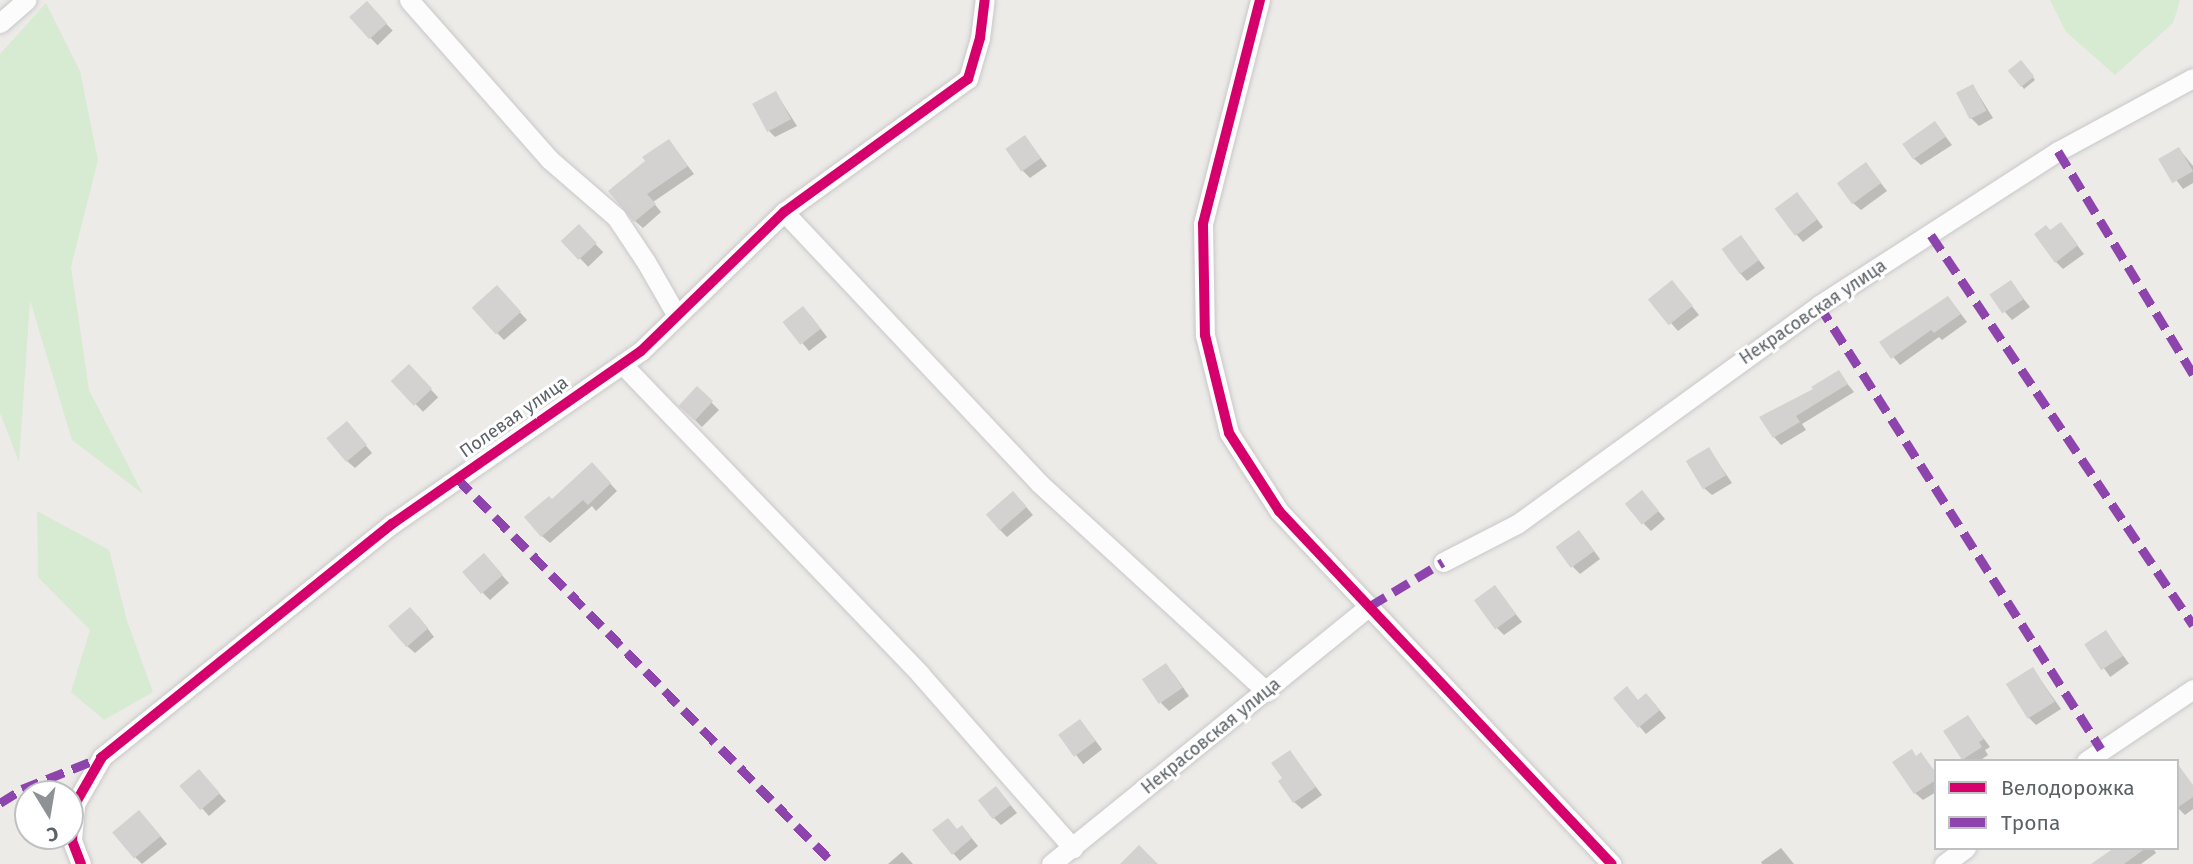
<!DOCTYPE html>
<html>
<head>
<meta charset="utf-8">
<style>
	body { margin:0 }
	#map { position:relative; width:2193px; height:864px; overflow:hidden; background:#edebe8; font-family:"Fira Sans",sans-serif }
	div>[style] { position:absolute }
	[style*='--x'] { left:calc(var(--x)*1px); top:calc(var(--y)*1px); width:calc(var(--w)*1px); rotate:calc(var(--a)*1deg) }
	.green>* { inset:0; background:#d7ead2 }
	.shadow>* { inset:0; background:#0003; transform-origin:0 0 }
	.building>* { inset:0; background:#d4d2d1; transform-origin:0 0 }
	.roads { filter:drop-shadow(0 0 2px #c8c8c9) drop-shadow(0 0 2px #c8c8c9) }
	.minor>* { height:19px; margin:-9.5px; padding:0 9.5px; transform-origin:9.5px; border-radius:9.5px; background:#fcfcfc }
	.quiet>* { height:9px; margin-top:-4.5px; transform-origin:0; background:repeating-linear-gradient(90deg,#8e44ad 0 18px,transparent 0 27px) }
	.cycleway>* { height:10px; margin:-5px; padding:0 5px; transform-origin:5px; border-radius:5px; background:#d6006c }
	span { translate:-50% -50%; white-space:nowrap; text-align:center; line-height:1.15; -webkit-text-stroke:6px #fff; paint-order:stroke }
	.street-label { font-size:18px; color:#5c6266 }
	.legend { position:absolute; left:1934px; top:759px; width:245px; height:91px; box-sizing:border-box; background:#fff; border:2px solid #bec0c2; margin:0; padding:9px 12px; list-style:none; font-size:21px; color:#5c6266 }
	.legend li { display:flex; align-items:center; gap:14px; height:35px }
	.legend b { width:35px; border:2px solid #bec0c2 }
	.north { position:absolute; left:14px; top:780px; width:70px; height:70px; box-sizing:border-box; background:#fff; border:2px solid #bec0c2; border-radius:50%; rotate:169deg; font-size:19px; font-weight:700; line-height:28px; text-align:center; color:#5c6266 }
	.north::after { content:''; display:block; margin:auto; width:24px; height:32px; background:#8f9294; clip-path:polygon(50% 0,100% 100%,50% 72%,0 100%) }
</style>
</head>
<body>
<div id="map">
	<div class="green">
		<div style="clip-path:polygon(2050px 0,2180px 0,2173px 23px,2115px 75px,2066px 32px)"></div>
		<div style="clip-path:polygon(46px 3px,80px 71px,98px 160px,71px 267px,89px 390px,143px 494px,72px 440px,30px 300px,19px 462px,0 413px,0 54px)"></div>
		<div style="clip-path:polygon(37px 511px,109px 550px,127px 621px,153px 692px,104px 720px,71px 692px,90px 630px,38px 577px)"></div>
	</div>
	<div class="shadow">
		<div style="left:367px;top:4px;width:37px;height:21px;rotate:46deg"></div>
		<div style="clip-path:polygon(2024px 65px,2035px 80px,2024px 89px,2021px 85px)"></div>
		<div style="clip-path:polygon(1973px 86px,1993px 118px,1979px 126px,1971px 118px)"></div>
		<div style="clip-path:polygon(776px 93px,797px 126px,775px 137px,768px 130px)"></div>
		<div style="clip-path:polygon(1935px 123px,1952px 145px,1921px 165px,1913px 158px)"></div>
		<div style="clip-path:polygon(1025px 137px,1047px 166px,1030px 178px,1023px 171px)"></div>
		<div style="clip-path:polygon(669px 141px,694px 174px,653px 202px,661px 212px,643px 228px,635px 221px)"></div>
		<div style="clip-path:polygon(2179px 149px,2193px 166px,2193px 183px,2183px 189px,2162px 161px)"></div>
		<div style="clip-path:polygon(1866px 164px,1887px 191px,1861px 210px,1853px 203px)"></div>
		<div style="clip-path:polygon(1804px 202px,1823px 227px,1803px 242px,1796px 234px)"></div>
		<div style="clip-path:polygon(2061px 224px,2084px 254px,2063px 269px,2056px 262px)"></div>
		<div style="left:579px;top:227px;width:35px;height:21px;rotate:46deg"></div>
		<div style="clip-path:polygon(1741px 237px,1765px 268px,1747px 281px,1740px 273px)"></div>
		<div style="clip-path:polygon(2011px 283px,2030px 307px,2012px 320px,2005px 312px)"></div>
		<div style="clip-path:polygon(1679px 290px,1699px 315px,1678px 331px,1650px 299px)"></div>
		<div style="clip-path:polygon(504px 295px,527px 320px,504px 340px,497px 333px)"></div>
		<div style="clip-path:polygon(1955px 306px,1967px 322px,1942px 340px,1939px 337px,1900px 365px,1881px 342px)"></div>
		<div style="clip-path:polygon(810px 315px,827px 337px,809px 351px,785px 322px)"></div>
		<div style="left:409px;top:367px;width:42px;height:21px;rotate:46deg"></div>
		<div style="clip-path:polygon(1838px 372px,1854px 392px,1802px 424px,1806px 430px,1781px 445px,1774px 437px,1815px 390px)"></div>
		<div style="left:697px;top:388px;width:31px;height:24px;rotate:45deg"></div>
		<div style="clip-path:polygon(354px 431px,372px 453px,355px 468px,347px 461px)"></div>
		<div style="clip-path:polygon(1709px 449px,1732px 483px,1712px 495px,1704px 488px)"></div>
		<div style="clip-path:polygon(592px 464px,617px 491px,596px 511px,592px 506px,550px 543px,542px 536px,552px 501px)"></div>
		<div style="clip-path:polygon(1649px 500px,1665px 519px,1651px 531px,1644px 524px)"></div>
		<div style="clip-path:polygon(1021px 501px,1033px 515px,1007px 537px,1000px 530px)"></div>
		<div style="clip-path:polygon(1586px 540px,1600px 559px,1580px 574px,1573px 567px)"></div>
		<div style="clip-path:polygon(491px 563px,509px 583px,490px 600px,483px 593px)"></div>
		<div style="clip-path:polygon(1494px 587px,1522px 622px,1504px 635px,1497px 628px)"></div>
		<div style="clip-path:polygon(418px 616px,434px 637px,415px 653px,407px 646px)"></div>
		<div style="left:2106px;top:632px;width:39px;height:23px;rotate:54deg"></div>
		<div style="clip-path:polygon(2033px 669px,2061px 709px,2036px 725px,2029px 718px)"></div>
		<div style="clip-path:polygon(1173px 673px,1189px 696px,1169px 711px,1161px 703px)"></div>
		<div style="clip-path:polygon(1615px 698px,1654px 703px,1666px 718px,1646px 734px)"></div>
		<div style="clip-path:polygon(1968px 717px,1990px 747px,1985px 750px,1988px 755px,1979px 761px,1963px 759px)"></div>
		<div style="left:1080px;top:721px;width:36px;height:24px;rotate:52deg"></div>
		<div style="clip-path:polygon(1290px 752px,1322px 795px,1302px 809px,1294px 802px,1285px 779px)"></div>
		<div style="clip-path:polygon(1921px 754px,1936px 773px,1936px 792px,1923px 800px,1915px 793px,1917px 757px)"></div>
		<div style="clip-path:polygon(206px 779px,226px 801px,209px 816px,182px 786px)"></div>
		<div style="clip-path:polygon(2193px 785px,2193px 809px,2185px 815px,2177px 807px)"></div>
		<div style="clip-path:polygon(1003px 796px,1017px 813px,1001px 825px,994px 818px)"></div>
		<div style="clip-path:polygon(146px 819px,167px 844px,142px 864px,135px 857px)"></div>
		<div style="clip-path:polygon(957px 831px,969px 835px,978px 846px,960px 861px,953px 853px)"></div>
		<div style="clip-path:polygon(1781px 848px,1794px 864px,1762px 864px,1761px 862px)"></div>
		<div style="clip-path:polygon(2117px 848px,2153px 848px,2156px 853px,2141px 864px,2104px 864px)"></div>
		<div style="clip-path:polygon(902px 852px,913px 864px,888px 864px)"></div>
	</div>
	<div class="building">
		<div style="left:367px;top:1px;width:30px;height:24px;rotate:48deg"></div>
		<div style="left:2021px;top:60px;width:21px;height:17px;rotate:51deg"></div>
		<div style="left:1973px;top:84px;width:30px;height:19px;rotate:63deg"></div>
		<div style="left:776px;top:91px;width:32px;height:27px;rotate:62deg"></div>
		<div style="left:1935px;top:121px;width:19px;height:40px;rotate:55deg"></div>
		<div style="left:1025px;top:135px;width:28px;height:24px;rotate:55deg"></div>
		<div style="clip-path:polygon(669px 139px,688px 166px,647px 194px,656px 204px,634px 222px,608px 191px,645px 161px,642px 157px)"></div>
		<div style="left:2179px;top:147px;width:28px;height:24px;rotate:60deg"></div>
		<div style="left:1866px;top:162px;width:26px;height:36px;rotate:54deg"></div>
		<div style="left:1797px;top:192px;width:34px;height:28px;rotate:53deg"></div>
		<div style="clip-path:polygon(2061px 222px,2078px 245px,2055px 263px,2034px 234px,2046px 225px,2050px 230px)"></div>
		<div style="left:579px;top:224px;width:26px;height:25px;rotate:47deg"></div>
		<div style="left:1741px;top:235px;width:31px;height:24px;rotate:54deg"></div>
		<div style="left:1672px;top:280px;width:33px;height:31px;rotate:51deg"></div>
		<div style="left:2011px;top:280px;width:23px;height:26px;rotate:56deg"></div>
		<div style="left:497px;top:285px;width:36px;height:34px;rotate:48deg"></div>
		<div style="clip-path:polygon(1948px 296px,1961px 314px,1934px 333px,1931px 330px,1891px 359px,1879px 342px)"></div>
		<div style="left:803px;top:306px;width:29px;height:26px;rotate:52deg"></div>
		<div style="left:409px;top:364px;width:34px;height:25px;rotate:47deg"></div>
		<div style="clip-path:polygon(1839px 370px,1848px 384px,1796px 416px,1800px 422px,1773px 438px,1759px 417px,1813px 389px,1811px 387px)"></div>
		<div style="left:697px;top:386px;width:22px;height:27px;rotate:43deg"></div>
		<div style="left:347px;top:421px;width:31px;height:27px;rotate:50deg"></div>
		<div style="left:1709px;top:447px;width:33px;height:27px;rotate:59deg"></div>
		<div style="clip-path:polygon(592px 462px,611px 483px,588px 505px,583px 500px,541px 537px,524px 517px,549px 496px,552px 499px)"></div>
		<div style="left:1642px;top:490px;width:27px;height:22px;rotate:51deg"></div>
		<div style="left:1013px;top:491px;width:21px;height:36px;rotate:49deg"></div>
		<div style="left:1579px;top:530px;width:26px;height:29px;rotate:54deg"></div>
		<div style="left:484px;top:553px;width:29px;height:29px;rotate:49deg"></div>
		<div style="left:1495px;top:585px;width:36px;height:26px;rotate:54deg"></div>
		<div style="left:410px;top:607px;width:28px;height:29px;rotate:49deg"></div>
		<div style="left:2106px;top:630px;width:31px;height:26px;rotate:57deg"></div>
		<div style="left:1166px;top:663px;width:30px;height:29px;rotate:56deg"></div>
		<div style="left:2033px;top:667px;width:41px;height:32px;rotate:58deg"></div>
		<div style="clip-path:polygon(1627px 686px,1638px 700px,1646px 693px,1660px 710px,1638px 728px,1613px 698px)"></div>
		<div style="clip-path:polygon(1968px 715px,1984px 739px,1979px 742px,1982px 747px,1962px 760px,1943px 731px)"></div>
		<div style="left:1080px;top:719px;width:27px;height:27px;rotate:54deg"></div>
		<div style="clip-path:polygon(1912px 749px,1916px 756px,1921px 752px,1936px 774px,1936px 780px,1914px 794px,1892px 762px)"></div>
		<div style="clip-path:polygon(1290px 750px,1316px 787px,1293px 803px,1278px 781px,1282px 778px,1271px 763px)"></div>
		<div style="clip-path:polygon(2177px 763px,2193px 785px,2193px 797px,2177px 808px)"></div>
		<div style="left:199px;top:769px;width:32px;height:26px;rotate:49deg"></div>
		<div style="left:996px;top:786px;width:24px;height:23px;rotate:52deg"></div>
		<div style="left:139px;top:810px;width:34px;height:35px;rotate:50deg"></div>
		<div style="clip-path:polygon(948px 818px,957px 829px,962px 825px,972px 838px,952px 855px,932px 830px)"></div>
		<div style="clip-path:polygon(1139px 845px,1158px 864px,1120px 864px)"></div>
		<div style="clip-path:polygon(2114px 848px,2146px 848px,2124px 864px,2091px 864px)"></div>
	</div>
	<div class="roads">
		<div class="minor">
			<div style="--x:409;--y:0;--w:212;--a:48.6"></div>
			<div style="--x:549;--y:159;--w:89;--a:40.9"></div>
			<div style="--x:616;--y:217;--w:54;--a:56.3"></div>
			<div style="--x:646;--y:262;--w:62;--a:60.1"></div>
			<div style="--x:1260;--y:0;--w:231;--a:104.3"></div>
			<div style="--x:1203;--y:224;--w:111;--a:89"></div>
			<div style="--x:1205;--y:335;--w:101;--a:76.2"></div>
			<div style="--x:1229;--y:433;--w:93;--a:57.3"></div>
			<div style="--x:1279;--y:511;--w:485;--a:46.7"></div>
			<div style="--x:0;--y:23;--w:35;--a:-41"></div>
			<div style="--x:784;--y:212;--w:372;--a:46.7"></div>
			<div style="--x:1039;--y:483;--w:309;--a:42.5"></div>
			<div style="--x:622;--y:364;--w:430;--a:46.1"></div>
			<div style="--x:920;--y:674;--w:232;--a:48.7"></div>
			<div style="--x:1443;--y:562;--w:83;--a:-27.2"></div>
			<div style="--x:1517;--y:524;--w:373;--a:-35.9"></div>
			<div style="--x:1819;--y:305;--w:284;--a:-32.8"></div>
			<div style="--x:2058;--y:151;--w:153;--a:-28.4"></div>
			<div style="--x:2086;--y:761;--w:129;--a:-33.9"></div>
			<div style="--x:81;--y:864;--w:26;--a:-111"></div>
			<div style="--x:72;--y:840;--w:36;--a:-85"></div>
			<div style="--x:75;--y:804;--w:54;--a:-60.1"></div>
			<div style="--x:102;--y:757;--w:372;--a:-38.8"></div>
			<div style="--x:392;--y:524;--w:303;--a:-34.8"></div>
			<div style="--x:641;--y:351;--w:199;--a:-44.2"></div>
			<div style="--x:784;--y:212;--w:227;--a:-35.9"></div>
			<div style="--x:968;--y:79;--w:43;--a:-73.7"></div>
			<div style="--x:980;--y:38;--w:38;--a:-83"></div>
			<div style="--x:1051;--y:864;--w:410;--a:-39"></div>
			<div style="--x:1944;--y:864;--w:27;--a:-36"></div>
		</div>
	</div>
	<div class="quiet">
		<div style="--x:2058;--y:151;--w:261;--a:58.8"></div>
		<div style="--x:1931;--y:235;--w:470;--a:56.1"></div>
		<div style="--x:1819;--y:305;--w:526;--a:57.58"></div>
		<div style="--x:457;--y:478;--w:540;--a:45.68"></div>
		<div style="--x:1370;--y:606;--w:85;--a:-31.1"></div>
		<div style="--x:0;--y:803;--w:26;--a:-32"></div>
		<div style="--x:22;--y:789;--w:86;--a:-21.8"></div>
	</div>
	<div class="cycleway">
		<div style="--x:1260;--y:0;--w:231;--a:104.3"></div>
		<div style="--x:1203;--y:224;--w:111;--a:89"></div>
		<div style="--x:1205;--y:335;--w:101;--a:76.2"></div>
		<div style="--x:1229;--y:433;--w:93;--a:57.3"></div>
		<div style="--x:1279;--y:511;--w:485;--a:46.7"></div>
		<div style="--x:81;--y:864;--w:26;--a:-111"></div>
		<div style="--x:72;--y:840;--w:36;--a:-85"></div>
		<div style="--x:75;--y:804;--w:54;--a:-60.1"></div>
		<div style="--x:102;--y:757;--w:372;--a:-38.8"></div>
		<div style="--x:392;--y:524;--w:303;--a:-34.8"></div>
		<div style="--x:641;--y:351;--w:199;--a:-44.2"></div>
		<div style="--x:784;--y:212;--w:227;--a:-35.9"></div>
		<div style="--x:968;--y:79;--w:43;--a:-73.7"></div>
		<div style="--x:980;--y:38;--w:38;--a:-83"></div>
	</div>
	<div class="street-label">
		<span style="left:1813px;top:312px;rotate:-34deg">Некрасовская улица</span>
		<span style="left:514px;top:417px;rotate:-35deg">Полевая улица</span>
		<span style="left:1211px;top:736px;rotate:-39deg">Некрасовская улица</span>
	</div>
	<ul class="legend">
	<li><b style="height:9px;background:#d6006c"></b>Велодорожка</li>
	<li><b style="height:9px;background:#8e44ad"></b>Тропа</li>
	</ul>
	<div class="north">С</div>
</div>
</body>
</html>
